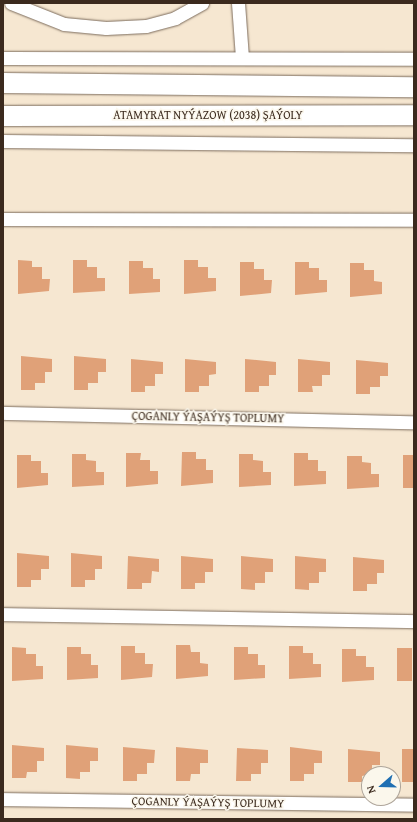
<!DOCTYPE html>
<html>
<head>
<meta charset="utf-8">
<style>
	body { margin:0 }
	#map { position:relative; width:417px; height:822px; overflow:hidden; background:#f6e7d1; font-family:"Gentium Book Plus",serif }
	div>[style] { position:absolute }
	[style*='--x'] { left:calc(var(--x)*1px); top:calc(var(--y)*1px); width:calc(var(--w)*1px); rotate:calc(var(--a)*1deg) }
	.building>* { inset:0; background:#e0a178; transform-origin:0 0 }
	.roads { filter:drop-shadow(0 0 1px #7c6c5d) drop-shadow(0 0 1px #7c6c5d) }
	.minor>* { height:13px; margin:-6.5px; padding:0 6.5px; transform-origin:6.5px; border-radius:6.5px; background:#fff }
	.primary>* { height:20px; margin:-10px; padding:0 10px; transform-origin:10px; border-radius:10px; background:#fff }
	span { translate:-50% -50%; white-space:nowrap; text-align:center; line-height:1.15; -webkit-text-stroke:3px #fbf7ec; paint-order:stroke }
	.street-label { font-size:12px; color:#3b2a1e }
	.frame { position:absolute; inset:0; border:4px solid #3b2a1e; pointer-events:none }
	.north { position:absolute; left:361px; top:766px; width:40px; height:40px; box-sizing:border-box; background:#fbf7ec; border:1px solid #aea59a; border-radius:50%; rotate:250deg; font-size:11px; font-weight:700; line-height:16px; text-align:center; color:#3b2a1e }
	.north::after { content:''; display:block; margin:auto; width:14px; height:18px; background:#1f6fb2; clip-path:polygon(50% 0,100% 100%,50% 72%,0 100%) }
</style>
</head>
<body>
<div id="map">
	<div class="building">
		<div style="clip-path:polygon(18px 260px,32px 261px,32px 267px,42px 267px,42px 279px,50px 279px,49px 291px,18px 294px)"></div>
		<div style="clip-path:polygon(73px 260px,87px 260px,87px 267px,97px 267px,97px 278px,105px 278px,105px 291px,73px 293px)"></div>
		<div style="clip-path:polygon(184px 260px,198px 260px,198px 267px,208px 267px,208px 278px,216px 278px,216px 291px,184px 294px)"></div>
		<div style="clip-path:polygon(129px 261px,143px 261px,143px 268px,153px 268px,153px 279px,160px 279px,160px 292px,129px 294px)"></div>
		<div style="clip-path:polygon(240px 262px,254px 262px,254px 269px,264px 269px,264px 280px,272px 280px,271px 293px,240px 296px)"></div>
		<div style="clip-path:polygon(295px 262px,309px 262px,309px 268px,319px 268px,319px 280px,327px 280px,327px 292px,295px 295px)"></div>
		<div style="clip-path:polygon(350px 263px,364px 263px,364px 270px,374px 270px,374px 281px,382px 282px,382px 294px,350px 297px)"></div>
		<div style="clip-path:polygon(21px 356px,52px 359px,52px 372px,45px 372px,45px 383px,35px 383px,35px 390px,21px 390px)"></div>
		<div style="clip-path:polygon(74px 356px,106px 359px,106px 372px,98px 372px,98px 383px,88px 383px,88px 390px,74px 390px)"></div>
		<div style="clip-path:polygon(131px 359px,163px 362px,163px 374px,155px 374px,155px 386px,145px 386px,145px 392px,131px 392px)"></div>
		<div style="clip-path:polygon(185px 359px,216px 362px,216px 374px,209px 375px,209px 386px,199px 386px,199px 392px,185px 392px)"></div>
		<div style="clip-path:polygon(245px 359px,276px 362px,276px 375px,269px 375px,269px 386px,259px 386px,259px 392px,245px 392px)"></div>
		<div style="clip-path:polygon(298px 359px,330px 362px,330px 375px,322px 375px,322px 386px,312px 386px,313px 392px,298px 392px)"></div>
		<div style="clip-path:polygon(356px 360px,388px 363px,388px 376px,380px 376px,380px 387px,370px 387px,370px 394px,356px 394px)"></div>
		<div style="clip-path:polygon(182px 452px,196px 452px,196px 459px,206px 459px,206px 470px,213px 470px,213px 483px,181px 486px)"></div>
		<div style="clip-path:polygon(126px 453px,141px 453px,140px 460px,150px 460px,150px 471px,158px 471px,158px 484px,126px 487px)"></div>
		<div style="clip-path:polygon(294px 453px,308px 453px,308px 460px,318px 460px,318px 471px,326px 471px,326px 484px,294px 486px)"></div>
		<div style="clip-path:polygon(72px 454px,86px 454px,86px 460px,96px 461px,96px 472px,104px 472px,104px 485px,72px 487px)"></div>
		<div style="clip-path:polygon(239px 454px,253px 454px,253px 460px,263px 461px,263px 472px,271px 472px,271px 485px,239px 487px)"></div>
		<div style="clip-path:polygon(17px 455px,31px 455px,31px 461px,41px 461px,41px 473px,48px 473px,48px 485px,17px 488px)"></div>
		<div style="left:403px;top:455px;width:11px;height:33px"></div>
		<div style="clip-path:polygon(347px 456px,362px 456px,362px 462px,371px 463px,371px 474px,379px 474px,379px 487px,347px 489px)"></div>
		<div style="clip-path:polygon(17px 553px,49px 556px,49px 569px,41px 569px,41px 580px,31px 580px,31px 587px,17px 587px)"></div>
		<div style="clip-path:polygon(71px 553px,102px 556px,102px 569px,95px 569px,95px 580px,85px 580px,85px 587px,71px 587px)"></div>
		<div style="clip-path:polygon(128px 556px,159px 559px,159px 572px,152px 571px,151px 583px,142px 583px,142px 589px,127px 589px)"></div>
		<div style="clip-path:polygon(181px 556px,213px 559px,213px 572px,205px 572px,205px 583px,195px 583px,195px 589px,181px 589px)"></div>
		<div style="clip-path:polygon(241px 556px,273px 559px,273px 572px,265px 572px,265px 583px,255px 583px,255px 590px,241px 589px)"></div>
		<div style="clip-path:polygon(295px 556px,326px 559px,326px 572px,319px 572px,319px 583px,309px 583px,309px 590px,295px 589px)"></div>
		<div style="clip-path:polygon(353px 557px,384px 560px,384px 573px,377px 573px,377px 584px,367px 584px,367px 591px,353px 591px)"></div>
		<div style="clip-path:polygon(176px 645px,190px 645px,191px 652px,200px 652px,200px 663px,208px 664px,208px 676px,176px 679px)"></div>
		<div style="clip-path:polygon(121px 646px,135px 646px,135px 653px,145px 653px,145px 664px,153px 664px,152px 677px,121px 680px)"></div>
		<div style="clip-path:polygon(289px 646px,303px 646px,303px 653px,313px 653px,313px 664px,321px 664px,321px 677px,289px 679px)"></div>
		<div style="clip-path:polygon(12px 647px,26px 648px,26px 654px,36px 654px,36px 666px,43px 666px,43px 679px,12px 681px)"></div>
		<div style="clip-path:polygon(67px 647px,81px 647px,81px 654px,91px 654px,91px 665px,98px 665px,98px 678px,67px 680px)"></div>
		<div style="clip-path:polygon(234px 647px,248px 647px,248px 654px,258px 654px,258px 665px,265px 665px,265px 678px,234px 680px)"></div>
		<div style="left:397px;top:648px;width:15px;height:33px"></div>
		<div style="clip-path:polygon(342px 649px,356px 649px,356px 656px,366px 656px,366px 667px,374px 667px,374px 680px,342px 682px)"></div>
		<div style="clip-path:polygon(12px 745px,44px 748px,44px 761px,37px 761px,37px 772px,27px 772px,26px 778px,12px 778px)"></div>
		<div style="clip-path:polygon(66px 745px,98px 748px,98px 761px,90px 761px,90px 772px,80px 772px,80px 779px,66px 778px)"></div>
		<div style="clip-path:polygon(123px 747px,155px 750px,154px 763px,147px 763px,147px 774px,137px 774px,137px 781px,123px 781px)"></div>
		<div style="clip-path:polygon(176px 747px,208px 750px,208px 763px,200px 763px,200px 774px,191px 774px,190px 781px,176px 781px)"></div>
		<div style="clip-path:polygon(290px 747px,322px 751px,322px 763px,314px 763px,314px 774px,304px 774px,304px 781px,290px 781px)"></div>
		<div style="clip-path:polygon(237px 748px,268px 750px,268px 763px,261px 763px,261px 774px,251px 774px,251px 781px,236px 781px)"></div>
		<div style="clip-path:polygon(348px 749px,380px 752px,380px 765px,372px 765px,372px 774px,362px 776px,362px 782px,348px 782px)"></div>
		<div style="left:402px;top:749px;width:12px;height:33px"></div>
	</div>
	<div class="roads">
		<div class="minor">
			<div style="--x:11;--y:3;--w:57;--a:21.6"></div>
			<div style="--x:64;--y:24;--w:42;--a:5.4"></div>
			<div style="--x:106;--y:28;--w:40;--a:-2.9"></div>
			<div style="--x:146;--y:26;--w:30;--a:-15"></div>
			<div style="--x:175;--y:18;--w:31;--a:-29"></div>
			<div style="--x:238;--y:3;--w:55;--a:85.8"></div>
			<div style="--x:3;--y:58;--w:411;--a:0.1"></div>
			<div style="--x:3;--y:141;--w:411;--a:0.6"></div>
			<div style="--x:3;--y:219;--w:411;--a:0.1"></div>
			<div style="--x:3;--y:413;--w:411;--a:1.3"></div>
			<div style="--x:3;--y:614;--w:411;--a:1"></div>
			<div style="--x:3;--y:799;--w:411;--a:0.8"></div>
		</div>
		<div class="primary">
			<div style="--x:3;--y:83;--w:411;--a:0.6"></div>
			<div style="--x:3;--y:116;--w:411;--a:-0.1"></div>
		</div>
	</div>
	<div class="street-label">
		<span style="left:208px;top:115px">ATAMYRAT NYÝAZOW (2038) ŞAÝOLY</span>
		<span style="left:208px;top:417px;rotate:1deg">ÇOGANLY ÝAŞAÝYŞ TOPLUMY</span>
		<span style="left:208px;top:802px;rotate:1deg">ÇOGANLY ÝAŞAÝYŞ TOPLUMY</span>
	</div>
	<div class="frame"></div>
	<div class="north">N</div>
</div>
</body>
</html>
